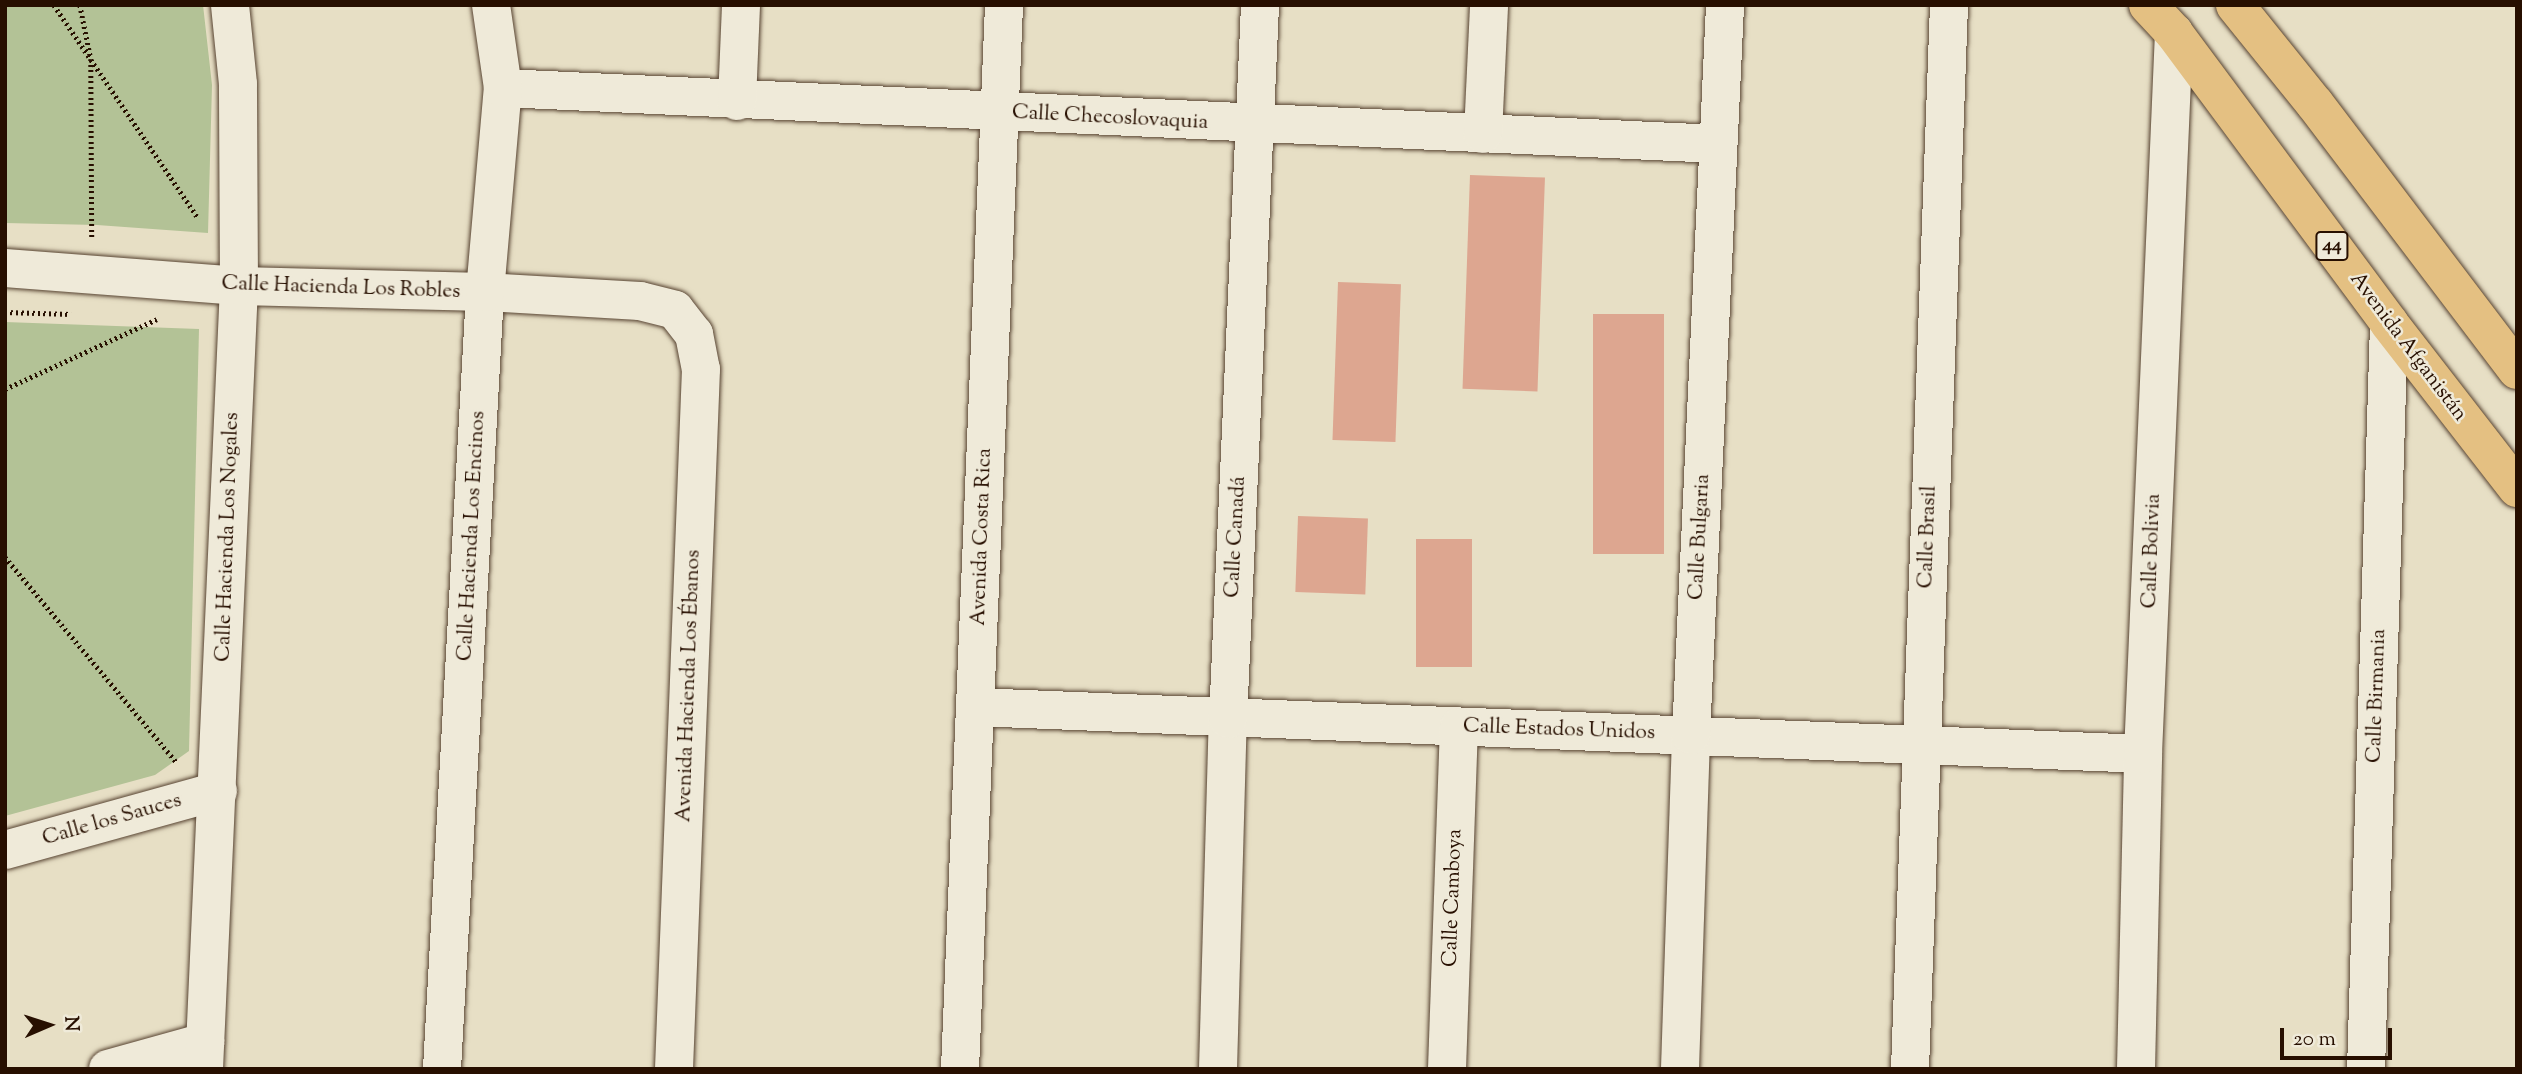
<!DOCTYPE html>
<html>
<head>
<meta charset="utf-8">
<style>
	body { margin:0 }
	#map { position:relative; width:2522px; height:1074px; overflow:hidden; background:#e7dfc5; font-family:"Sorts Mill Goudy",serif }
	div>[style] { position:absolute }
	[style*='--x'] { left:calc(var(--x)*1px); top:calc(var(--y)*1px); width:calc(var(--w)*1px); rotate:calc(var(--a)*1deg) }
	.green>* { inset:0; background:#b3c296 }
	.building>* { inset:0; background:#dda690; transform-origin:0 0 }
	.path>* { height:4.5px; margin-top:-2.25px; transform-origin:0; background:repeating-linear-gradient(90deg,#270f00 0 2px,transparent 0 5.5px) }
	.roads { filter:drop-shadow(0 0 2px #574331) drop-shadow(0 0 2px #574331) }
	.minor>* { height:38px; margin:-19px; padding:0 19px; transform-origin:19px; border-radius:19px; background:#efead9 }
	.major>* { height:38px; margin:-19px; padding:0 19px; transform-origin:19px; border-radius:19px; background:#e4c082 }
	span { translate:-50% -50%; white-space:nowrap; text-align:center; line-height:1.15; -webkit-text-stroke:5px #efead9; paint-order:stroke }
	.shield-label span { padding:2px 5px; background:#efead9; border:2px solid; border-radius:5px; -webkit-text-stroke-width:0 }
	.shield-label { font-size:19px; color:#270f00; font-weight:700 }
	.street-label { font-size:21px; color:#270f00 }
	.frame { position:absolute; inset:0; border:7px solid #270f00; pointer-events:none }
	.north { position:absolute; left:14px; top:990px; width:70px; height:70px; -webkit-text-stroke:5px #efead9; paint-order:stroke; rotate:87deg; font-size:19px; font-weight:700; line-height:28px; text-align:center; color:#270f00 }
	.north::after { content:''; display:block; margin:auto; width:24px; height:32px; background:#270f00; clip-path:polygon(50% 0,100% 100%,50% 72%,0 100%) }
	.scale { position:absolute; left:2280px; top:1028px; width:112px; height:32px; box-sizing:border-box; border:4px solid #270f00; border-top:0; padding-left:9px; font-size:21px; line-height:24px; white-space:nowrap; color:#270f00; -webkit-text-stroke:5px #efead9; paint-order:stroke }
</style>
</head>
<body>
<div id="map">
	<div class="green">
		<div style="clip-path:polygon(5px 5px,203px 5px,212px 85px,208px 233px,97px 225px,5px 223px)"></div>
		<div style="clip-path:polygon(5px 322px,199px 329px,189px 751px,155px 775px,5px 816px)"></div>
	</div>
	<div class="building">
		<div style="left:1470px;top:175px;width:75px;height:214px;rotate:2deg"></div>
		<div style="left:1338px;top:282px;width:63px;height:158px;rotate:2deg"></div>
		<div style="left:1593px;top:314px;width:71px;height:240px"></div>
		<div style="left:1298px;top:516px;width:70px;height:76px;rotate:2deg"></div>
		<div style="left:1416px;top:539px;width:56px;height:128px"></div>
	</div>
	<div class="path">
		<div style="--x:54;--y:5;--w:258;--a:55.9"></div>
		<div style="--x:80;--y:5;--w:55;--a:78.5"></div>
		<div style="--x:91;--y:59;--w:180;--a:89.7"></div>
		<div style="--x:5;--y:312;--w:66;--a:1.7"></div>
		<div style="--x:5;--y:389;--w:167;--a:-24.7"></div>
		<div style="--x:5;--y:557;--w:268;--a:50.1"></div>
	</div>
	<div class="roads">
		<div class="minor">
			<div style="--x:503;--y:88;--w:1215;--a:2.64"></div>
			<div style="--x:737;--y:101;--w:96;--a:-87.6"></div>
			<div style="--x:1483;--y:134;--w:129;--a:-87.3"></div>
			<div style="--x:5;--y:268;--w:235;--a:4.4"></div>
			<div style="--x:239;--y:286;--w:246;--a:1.4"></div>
			<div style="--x:485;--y:292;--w:155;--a:3.3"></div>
			<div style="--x:640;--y:301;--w:36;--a:14"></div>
			<div style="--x:675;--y:310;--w:31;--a:52"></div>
			<div style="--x:694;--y:334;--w:36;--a:79"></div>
			<div style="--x:701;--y:369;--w:701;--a:92.21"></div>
			<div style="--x:975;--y:707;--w:1169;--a:2.3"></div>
			<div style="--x:5;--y:850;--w:221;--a:-15.5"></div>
			<div style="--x:108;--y:1069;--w:101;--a:-15.6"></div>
			<div style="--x:204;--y:1069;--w:784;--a:-87.44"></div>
			<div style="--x:239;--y:286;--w:202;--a:-90.3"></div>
			<div style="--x:238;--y:84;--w:79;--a:-95.8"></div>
			<div style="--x:442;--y:1069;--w:778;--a:-86.83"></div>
			<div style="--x:485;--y:292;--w:205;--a:-85"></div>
			<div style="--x:503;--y:88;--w:84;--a:-98.2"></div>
			<div style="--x:960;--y:1069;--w:1065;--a:-87.63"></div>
			<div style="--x:1218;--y:1069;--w:350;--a:-88.4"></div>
			<div style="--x:1228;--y:719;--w:715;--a:-87.43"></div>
			<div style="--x:1447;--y:1069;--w:342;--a:-88"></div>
			<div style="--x:1680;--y:1069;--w:334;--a:-88.1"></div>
			<div style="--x:1691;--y:735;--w:731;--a:-87.33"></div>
			<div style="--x:1910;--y:1069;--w:1065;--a:-87.9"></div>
			<div style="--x:2136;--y:1069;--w:315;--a:-88.7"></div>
			<div style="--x:2143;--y:754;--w:722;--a:-87.54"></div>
			<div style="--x:2366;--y:1069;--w:746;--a:-88.23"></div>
		</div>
		<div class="major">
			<div style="--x:2148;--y:5;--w:38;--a:47"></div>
			<div style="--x:2174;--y:33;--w:361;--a:53.4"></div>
			<div style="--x:2389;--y:323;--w:209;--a:52.2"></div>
			<div style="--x:2235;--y:5;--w:127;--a:51.1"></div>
			<div style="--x:2315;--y:104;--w:334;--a:52.8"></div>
		</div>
	</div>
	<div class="shield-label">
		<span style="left:2332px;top:246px">44</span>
	</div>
	<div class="street-label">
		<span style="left:1110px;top:118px;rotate:3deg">Calle Checoslovaquia</span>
		<span style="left:341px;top:288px;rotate:2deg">Calle Hacienda Los Robles</span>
		<span style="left:2408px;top:347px;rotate:53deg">Avenida Afganistán</span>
		<span style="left:472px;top:536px;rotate:-87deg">Calle Hacienda Los Encinos</span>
		<span style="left:228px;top:537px;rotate:-88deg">Calle Hacienda Los Nogales</span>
		<span style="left:982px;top:537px;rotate:-88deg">Avenida Costa Rica</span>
		<span style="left:1236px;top:537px;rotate:-87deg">Calle Canadá</span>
		<span style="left:1700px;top:537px;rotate:-87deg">Calle Bulgaria</span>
		<span style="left:1928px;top:537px;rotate:-88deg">Calle Brasil</span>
		<span style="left:2152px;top:551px;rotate:-88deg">Calle Bolivia</span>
		<span style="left:689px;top:686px;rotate:-88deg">Avenida Hacienda Los Ébanos</span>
		<span style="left:2377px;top:696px;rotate:-88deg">Calle Birmania</span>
		<span style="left:1559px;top:730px;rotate:2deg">Calle Estados Unidos</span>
		<span style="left:112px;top:820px;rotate:-16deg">Calle los Sauces</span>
		<span style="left:1453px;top:898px;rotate:-88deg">Calle Camboya</span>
	</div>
	<div class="frame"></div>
	<div class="north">N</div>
	<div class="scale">20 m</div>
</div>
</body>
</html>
